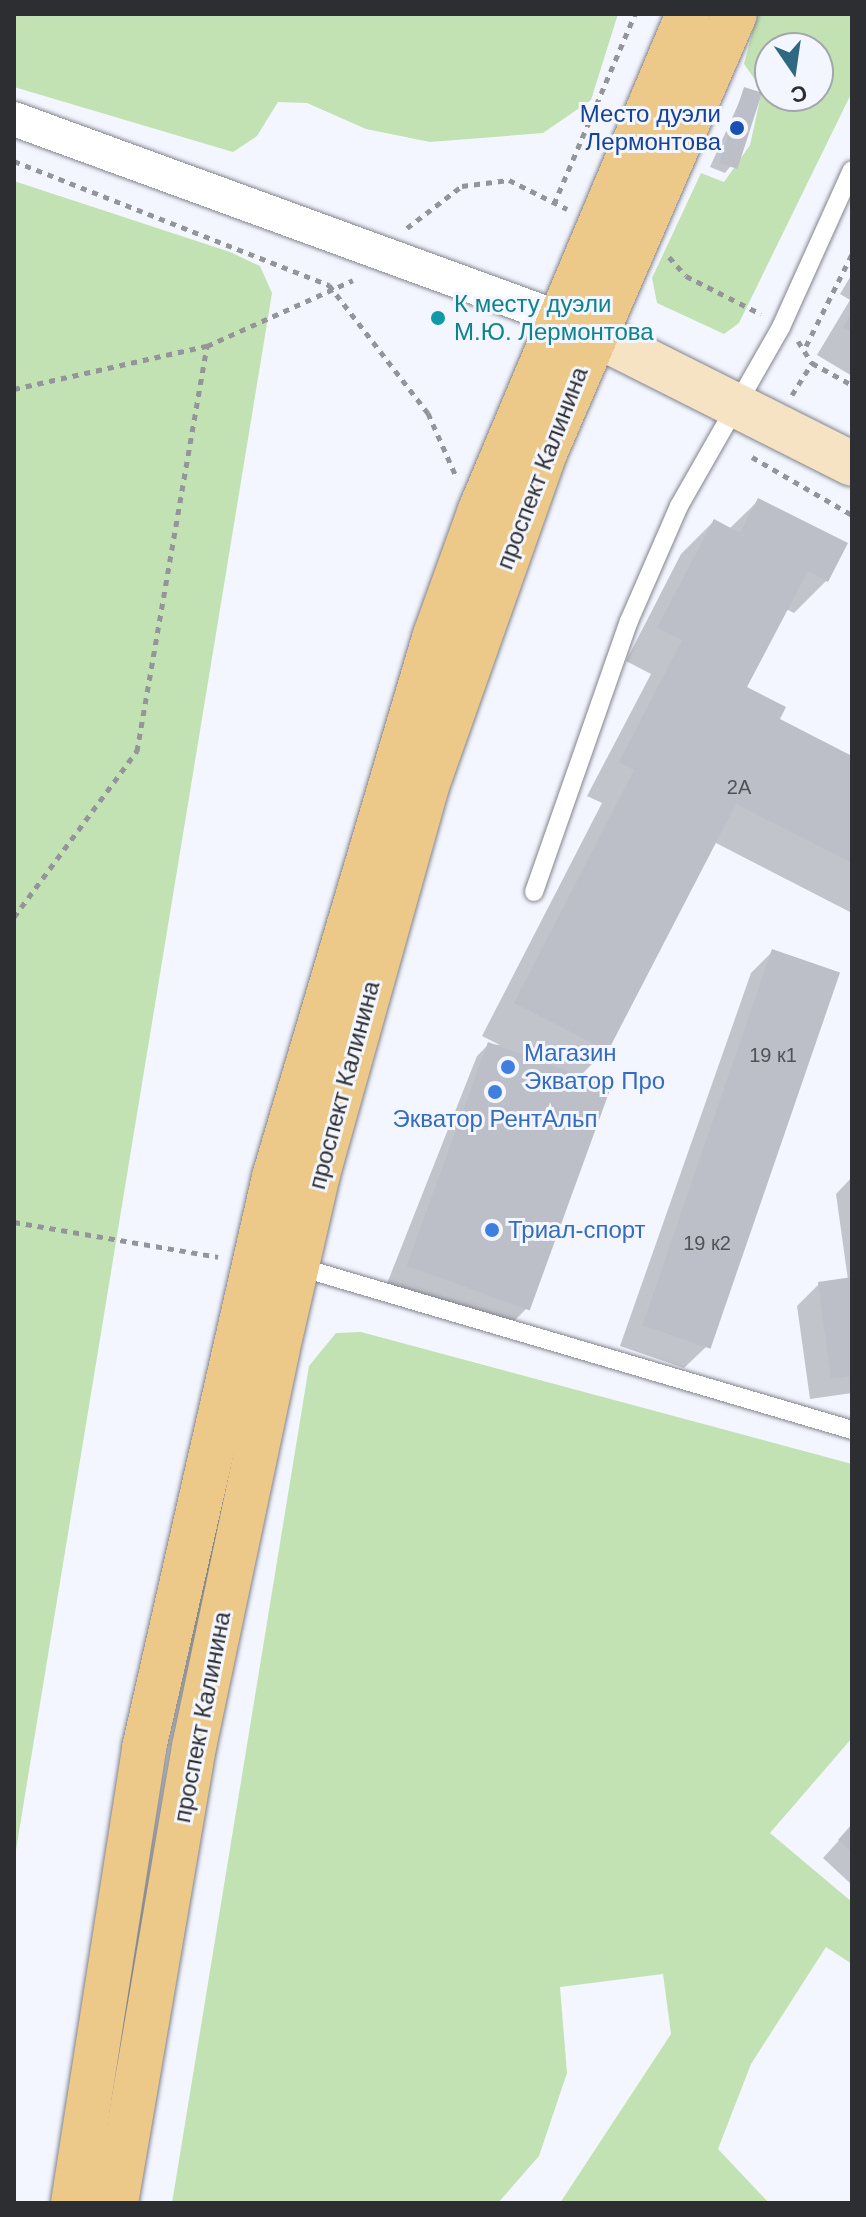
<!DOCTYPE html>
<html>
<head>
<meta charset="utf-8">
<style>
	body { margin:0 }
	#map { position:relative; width:866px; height:2217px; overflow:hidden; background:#f3f6ff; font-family:Arial,sans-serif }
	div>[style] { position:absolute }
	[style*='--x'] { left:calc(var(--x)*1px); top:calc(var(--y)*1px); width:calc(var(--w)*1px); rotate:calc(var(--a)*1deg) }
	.green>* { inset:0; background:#c2e2b4 }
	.shadow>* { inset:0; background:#0003 }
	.building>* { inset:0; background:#bdbfc8; transform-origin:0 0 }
	.path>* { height:5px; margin-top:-2.5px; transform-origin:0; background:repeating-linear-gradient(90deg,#93959b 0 6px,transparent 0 12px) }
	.roads { filter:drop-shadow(0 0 2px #82848c) drop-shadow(0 0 2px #82848c) }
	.lane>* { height:18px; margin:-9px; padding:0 9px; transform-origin:9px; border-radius:9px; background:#fff }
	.street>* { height:34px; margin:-17px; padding:0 17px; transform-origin:17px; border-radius:17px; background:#fff }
	.secondary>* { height:44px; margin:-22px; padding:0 22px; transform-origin:22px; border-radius:22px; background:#f5e3c4 }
	.primary>* { height:44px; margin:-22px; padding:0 22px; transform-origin:22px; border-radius:22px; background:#ecc889 }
	.dots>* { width:22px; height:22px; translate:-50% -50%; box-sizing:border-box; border:4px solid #f3f6ff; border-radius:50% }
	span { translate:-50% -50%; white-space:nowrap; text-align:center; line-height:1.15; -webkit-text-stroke:6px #f3f6ff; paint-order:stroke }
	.number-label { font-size:20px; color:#515257 }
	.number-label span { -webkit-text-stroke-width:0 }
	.transit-label { font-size:24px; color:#164399 }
	.right { translate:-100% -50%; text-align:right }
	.culture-label { font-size:24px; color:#0d838f }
	.left { translate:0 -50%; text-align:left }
	.street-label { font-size:24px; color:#2d2e31 }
	.shop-label { font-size:24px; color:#366cbe }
	.frame { position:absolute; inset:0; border:16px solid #2d2e31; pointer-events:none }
	.north { position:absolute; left:754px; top:32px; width:80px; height:80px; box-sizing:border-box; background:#f3f6ff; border:2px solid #a4a6ad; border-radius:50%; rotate:167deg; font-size:22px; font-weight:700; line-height:32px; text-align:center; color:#2d2e31 }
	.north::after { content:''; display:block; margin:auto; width:28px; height:36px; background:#2e6981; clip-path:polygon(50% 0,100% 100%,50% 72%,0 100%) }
</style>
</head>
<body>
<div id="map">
	<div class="green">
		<div style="clip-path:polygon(14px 14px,618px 14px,591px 100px,543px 133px,430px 142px,366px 129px,307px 103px,278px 102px,257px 136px,233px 152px,14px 87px)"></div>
		<div style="clip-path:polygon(evenodd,757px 14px,852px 14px,852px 92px,739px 323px,724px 334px,657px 303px,652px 278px,701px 173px,724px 182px,750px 145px,762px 90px,744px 64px,757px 14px,770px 48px,818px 48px,818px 96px,770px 96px,770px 48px)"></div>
		<div style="clip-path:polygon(14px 181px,230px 252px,260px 266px,272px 293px,14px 1862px)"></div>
		<div style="clip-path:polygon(361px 1332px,852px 1464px,852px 1738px,770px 1833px,852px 1902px,852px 1964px,826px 1947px,751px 2064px,718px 2149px,769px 2203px,560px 2203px,671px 2034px,663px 1974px,560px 1987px,567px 2073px,539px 2156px,498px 2203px,172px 2203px,309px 1366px,336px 1333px)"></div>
	</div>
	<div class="shadow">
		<div style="clip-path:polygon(745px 89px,730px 167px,725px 173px,710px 167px)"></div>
		<div style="clip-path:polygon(852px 274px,852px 376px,817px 355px,850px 300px,840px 294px)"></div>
		<div style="clip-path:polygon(759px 500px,827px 580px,794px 613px,786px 609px,745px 688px,777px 720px,852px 759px,852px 913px,714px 842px,606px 1050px,579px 1077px,527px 1308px,505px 1330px,386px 1286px,477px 1056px,489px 1044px,500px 1045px,482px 1036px,602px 803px,587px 796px,651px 674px,626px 661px,681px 554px,714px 521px,729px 529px)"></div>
		<div style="clip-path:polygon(773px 951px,706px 1347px,684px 1368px,620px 1346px,751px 973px)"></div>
		<div style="clip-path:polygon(852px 1177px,852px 1393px,810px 1399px,797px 1306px,819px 1284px,848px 1280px,836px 1194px)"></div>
		<div style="clip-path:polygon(852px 1826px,852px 1885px,823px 1858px)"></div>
	</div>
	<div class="building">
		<div style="left:744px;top:87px;width:19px;height:80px;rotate:18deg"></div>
		<div style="clip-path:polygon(852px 312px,852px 332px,843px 327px)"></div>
		<div style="clip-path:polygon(758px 498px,848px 543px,828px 582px,808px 571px,747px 687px,786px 707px,780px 719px,852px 756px,852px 863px,736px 804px,608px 1051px,514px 1003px,634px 770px,619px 762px,682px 640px,657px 628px,714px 519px,740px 533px)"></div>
		<div style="left:772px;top:949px;width:72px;height:398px;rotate:19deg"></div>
		<div style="left:488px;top:1042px;width:131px;height:238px;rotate:20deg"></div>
		<div style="clip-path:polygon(852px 1277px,852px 1376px,831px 1379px,818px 1282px)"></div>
		<div style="clip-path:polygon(852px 1824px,852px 1852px,838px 1840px)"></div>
	</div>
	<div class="path">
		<div style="--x:14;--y:161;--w:339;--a:21.5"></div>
		<div style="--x:329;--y:285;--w:162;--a:52.3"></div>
		<div style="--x:428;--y:413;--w:67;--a:66.1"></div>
		<div style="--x:554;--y:204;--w:207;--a:-66.9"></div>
		<div style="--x:407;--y:228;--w:69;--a:-37.4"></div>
		<div style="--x:462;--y:186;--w:47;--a:-7.3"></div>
		<div style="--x:509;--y:180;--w:65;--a:26.6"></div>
		<div style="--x:669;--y:257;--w:25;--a:48"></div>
		<div style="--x:686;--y:276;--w:84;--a:26.9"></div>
		<div style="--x:798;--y:341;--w:26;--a:58"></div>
		<div style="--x:812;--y:363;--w:46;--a:28.8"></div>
		<div style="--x:806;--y:346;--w:103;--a:-63.4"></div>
		<div style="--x:14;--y:389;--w:198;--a:-12.6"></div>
		<div style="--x:207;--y:346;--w:160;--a:-24.3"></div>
		<div style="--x:792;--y:395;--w:38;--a:-58"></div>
		<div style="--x:752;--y:457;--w:116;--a:30.1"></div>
		<div style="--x:14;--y:917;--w:207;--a:-53.5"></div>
		<div style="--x:137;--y:751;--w:411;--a:-80.2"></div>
		<div style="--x:14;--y:1222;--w:207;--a:9.7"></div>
	</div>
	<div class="roads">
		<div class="lane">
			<div style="--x:534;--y:892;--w:287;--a:-70.7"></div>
			<div style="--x:629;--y:621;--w:125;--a:-66.5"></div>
			<div style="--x:679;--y:506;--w:206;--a:-60.3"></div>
			<div style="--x:781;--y:327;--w:172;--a:-65.7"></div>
			<div style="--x:296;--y:1266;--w:580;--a:16.43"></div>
		</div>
		<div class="street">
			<div style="--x:14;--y:119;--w:580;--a:20.06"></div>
		</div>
		<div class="secondary">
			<div style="--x:594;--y:334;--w:289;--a:26.7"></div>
		</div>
		<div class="primary">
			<div style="--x:73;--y:2203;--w:461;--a:-81.1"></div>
			<div style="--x:144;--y:1748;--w:586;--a:-77.17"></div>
			<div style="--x:274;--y:1177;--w:565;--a:-73.46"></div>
			<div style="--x:435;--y:635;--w:133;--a:-70.2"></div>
			<div style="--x:480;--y:510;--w:538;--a:-67.25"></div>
			<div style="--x:116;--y:2203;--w:463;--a:-80.3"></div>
			<div style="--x:194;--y:1747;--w:404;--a:-78.1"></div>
			<div style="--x:277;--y:1352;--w:183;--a:-77"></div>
			<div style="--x:318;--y:1174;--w:400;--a:-74.3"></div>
			<div style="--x:426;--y:789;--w:356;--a:-70.5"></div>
			<div style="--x:545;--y:453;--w:478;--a:-66.6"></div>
		</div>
	</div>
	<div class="dots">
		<div style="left:737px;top:128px;background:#1a4fb4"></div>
		<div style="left:438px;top:318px;background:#0f9aa8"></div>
		<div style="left:508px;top:1067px;background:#3f7fe0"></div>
		<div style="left:495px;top:1092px;background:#3f7fe0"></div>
		<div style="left:492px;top:1230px;background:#3f7fe0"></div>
	</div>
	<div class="number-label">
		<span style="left:739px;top:787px">2А</span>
		<span style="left:773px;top:1055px">19 к1</span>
		<span style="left:707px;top:1243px">19 к2</span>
	</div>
	<div class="transit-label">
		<span class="right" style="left:721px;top:128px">Место дуэли<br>Лермонтова</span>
	</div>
	<div class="culture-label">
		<span class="left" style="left:454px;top:318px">К месту дуэли<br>М.Ю. Лермонтова</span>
	</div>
	<div class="street-label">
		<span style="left:542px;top:468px;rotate:-69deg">проспект Калинина</span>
		<span style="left:344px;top:1085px;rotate:-75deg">проспект Калинина</span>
		<span style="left:202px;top:1717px;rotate:-79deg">проспект Калинина</span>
	</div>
	<div class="shop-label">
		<span class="left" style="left:524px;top:1067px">Магазин<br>Экватор Про</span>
		<span style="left:495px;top:1119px">Экватор РентАльп</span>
		<span class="left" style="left:508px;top:1230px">Триал-спорт</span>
	</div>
	<div class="frame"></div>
	<div class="north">С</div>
</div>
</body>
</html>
